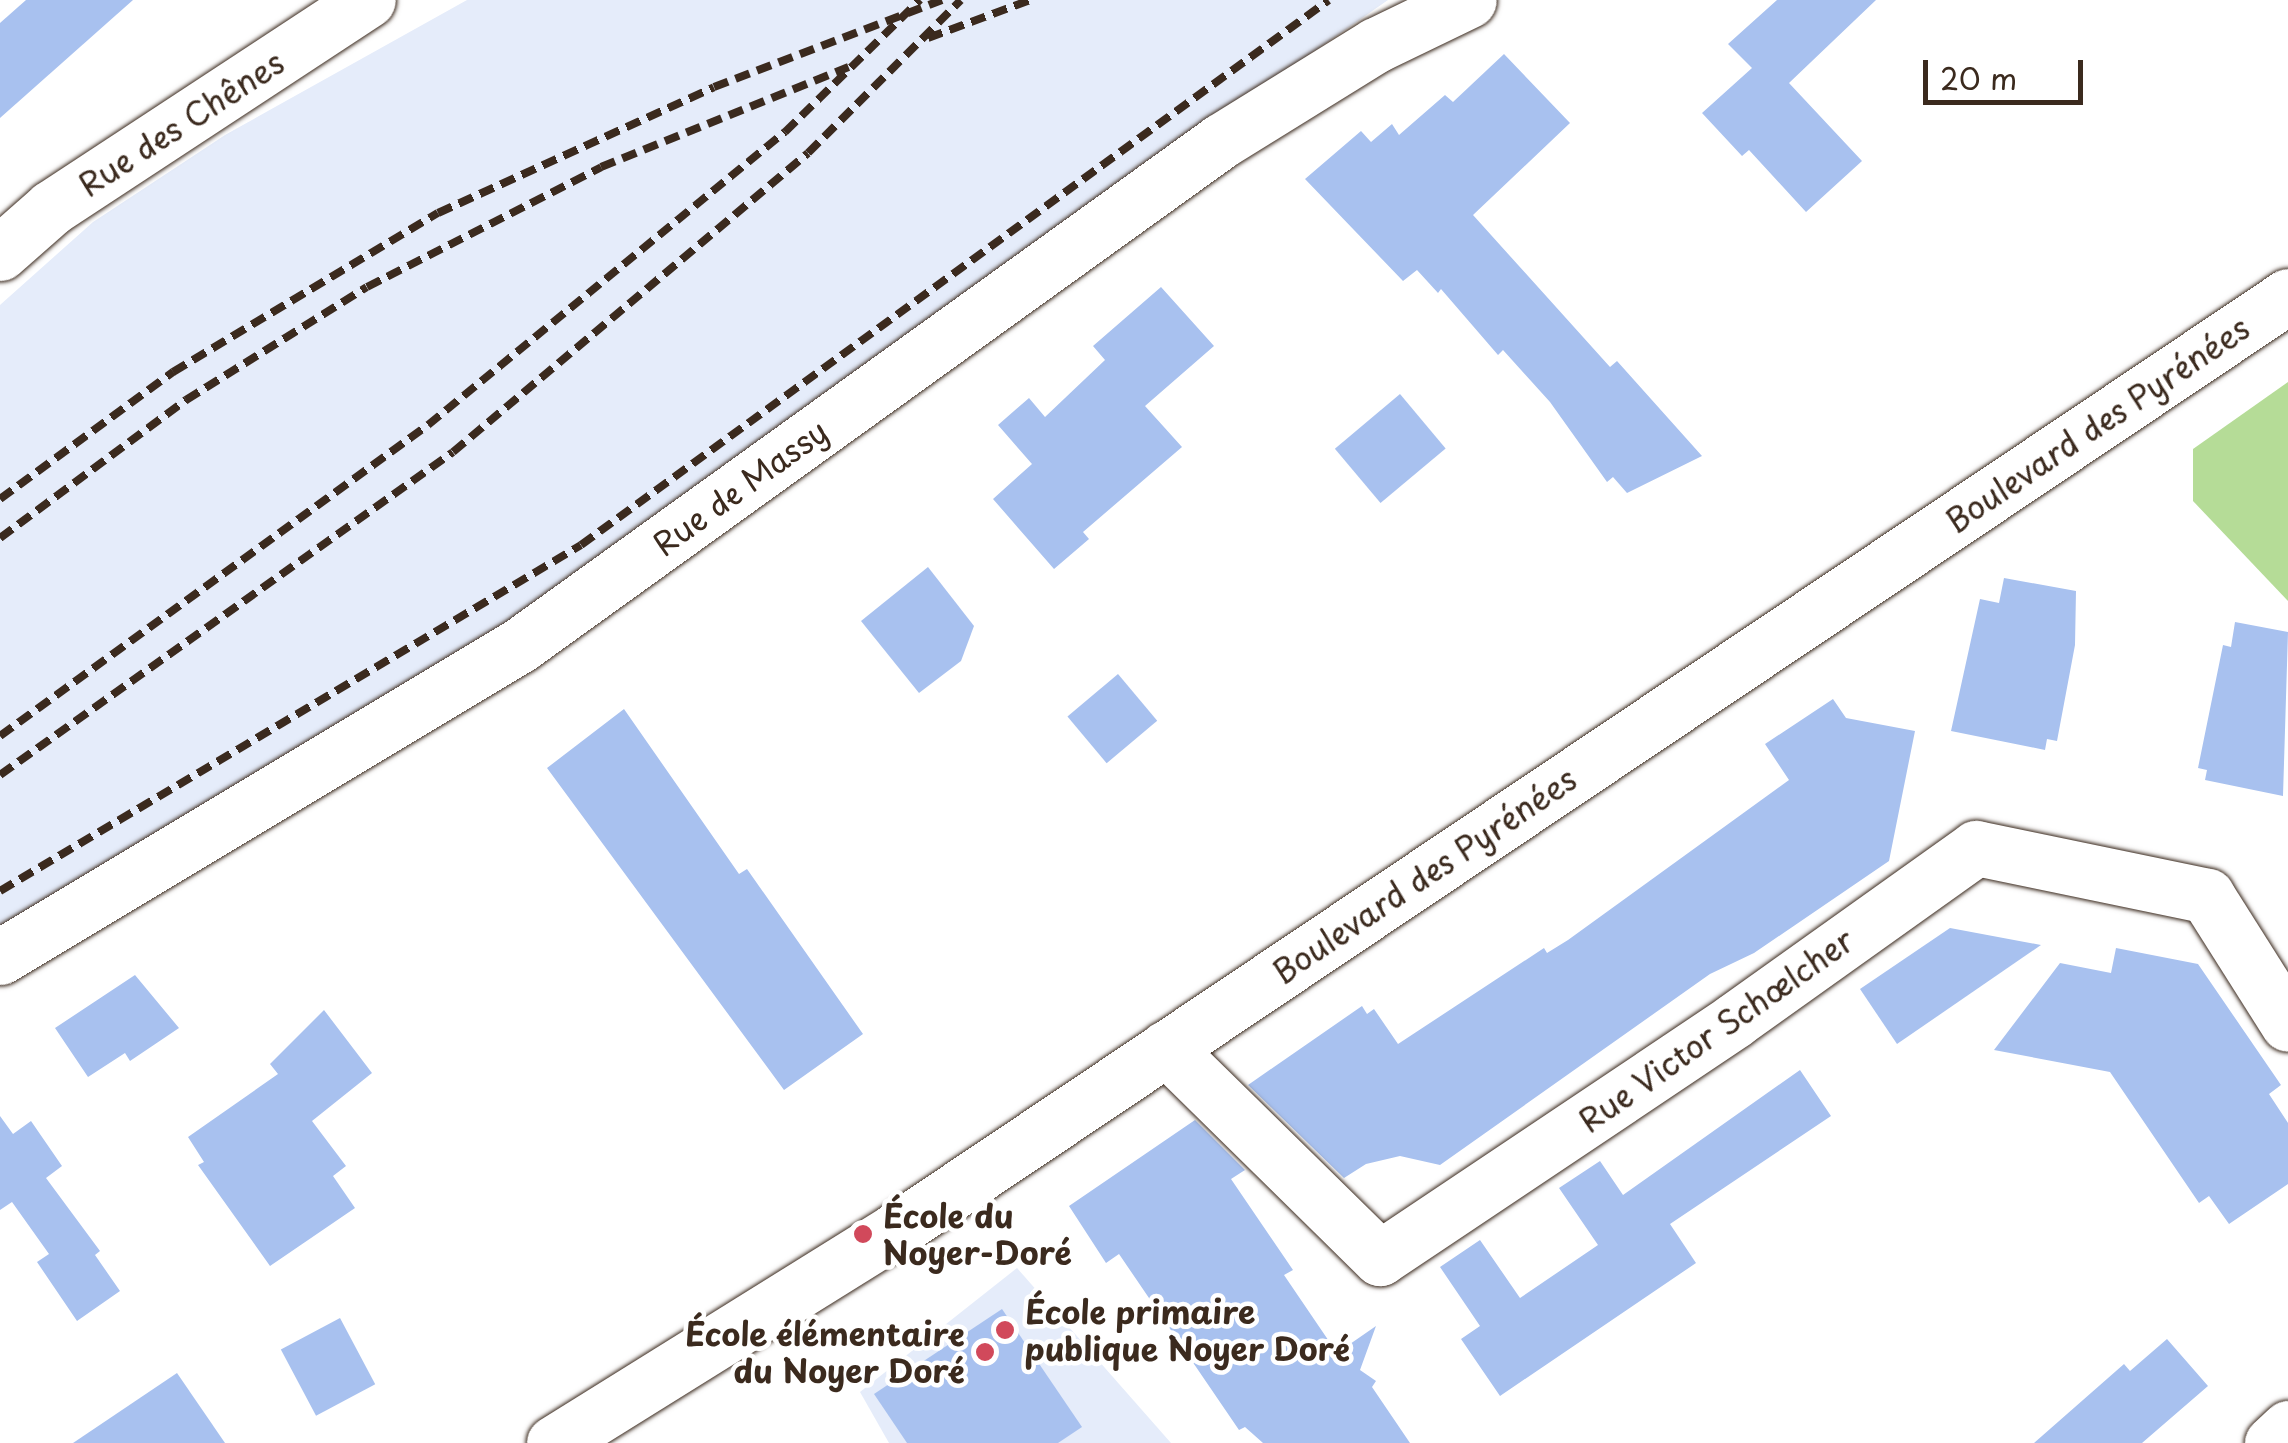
<!DOCTYPE html>
<html>
<head>
<meta charset="utf-8">
<style>
	body { margin:0 }
	#map { position:relative; width:2288px; height:1443px; overflow:hidden; background:#fff; font-family:"Playpen Sans",sans-serif }
	div>[style] { position:absolute }
	[style*='--x'] { left:calc(var(--x)*1px); top:calc(var(--y)*1px); width:calc(var(--w)*1px); rotate:calc(var(--a)*1deg) }
	.built>* { inset:0; background:#e5ecfa }
	.green>* { inset:0; background:#b5dc97 }
	.building>* { inset:0; background:#a8c1ef; transform-origin:0 0 }
	.roads { filter:drop-shadow(0 0 2px #3b2a1e) drop-shadow(0 0 2px #3b2a1e) }
	.minor>* { height:55px; margin:-27.5px; padding:0 27.5px; transform-origin:27.5px; border-radius:27.5px; background:#fff }
	.rail>* { height:8px; margin-top:-4px; transform-origin:0; background:repeating-linear-gradient(90deg,#3b2a1e 0 15px,transparent 0 23px) }
	.dots>* { width:28px; height:28px; translate:-50% -50%; box-sizing:border-box; border:5px solid #fff; border-radius:50% }
	span { translate:-50% -50%; white-space:nowrap; text-align:center; line-height:1.15; -webkit-text-stroke:9px #fff; paint-order:stroke }
	.street-label { font-size:32px; color:#3b2a1e }
	.poi-label { font-size:32px; color:#3b2a1e; font-weight:700 }
	.left { translate:0 -50%; text-align:left }
	.right { translate:-100% -50%; text-align:right }
	.scale { position:absolute; left:1923px; top:60px; width:160px; height:45px; box-sizing:border-box; border:5px solid #3b2a1e; border-top:0; padding-left:12px; font-size:30px; line-height:35px; white-space:nowrap; color:#3b2a1e; -webkit-text-stroke:8px #fff; paint-order:stroke }
</style>
</head>
<body>
<div id="map">
	<div class="built">
		<div style="clip-path:polygon(467px 0,1388px 0,1208px 125px,683px 516px,0 928px,0 305px,93px 222px,225px 135px)"></div>
		<div style="clip-path:polygon(1017px 1268px,1171px 1443px,889px 1443px,860px 1392px)"></div>
	</div>
	<div class="green">
		<div style="clip-path:polygon(2288px 382px,2288px 601px,2193px 501px,2193px 449px)"></div>
	</div>
	<div class="building">
		<div style="clip-path:polygon(26px 0,133px 0,0 118px,0 23px)"></div>
		<div style="clip-path:polygon(1777px 0,1876px 0,1789px 83px,1862px 161px,1806px 212px,1749px 150px,1742px 156px,1702px 113px,1752px 68px,1728px 44px)"></div>
		<div style="clip-path:polygon(1504px 54px,1570px 123px,1473px 215px,1610px 367px,1617px 361px,1702px 456px,1627px 493px,1613px 477px,1607px 482px,1550px 402px,1503px 350px,1498px 355px,1441px 289px,1438px 293px,1417px 270px,1403px 281px,1305px 179px,1361px 131px,1371px 142px,1392px 124px,1399px 135px,1445px 95px,1453px 102px)"></div>
		<div style="clip-path:polygon(1161px 287px,1214px 346px,1145px 406px,1182px 447px,1083px 532px,1089px 539px,1054px 569px,993px 499px,1032px 464px,998px 425px,1029px 398px,1045px 417px,1105px 360px,1093px 346px)"></div>
		<div style="left:1400px;top:394px;width:71px;height:85px;rotate:50deg"></div>
		<div style="clip-path:polygon(928px 567px,974px 626px,961px 661px,919px 693px,861px 621px)"></div>
		<div style="clip-path:polygon(2004px 578px,2076px 591px,2075px 645px,2057px 741px,2047px 739px,2045px 750px,1951px 731px,1980px 599px,1999px 603px)"></div>
		<div style="clip-path:polygon(2235px 622px,2288px 632px,2283px 796px,2205px 780px,2207px 770px,2198px 768px,2223px 645px,2231px 647px)"></div>
		<div style="left:1118px;top:674px;width:61px;height:66px;rotate:50deg"></div>
		<div style="clip-path:polygon(1833px 699px,1846px 718px,1915px 731px,1889px 861px,1754px 953px,1710px 974px,1440px 1165px,1400px 1156px,1366px 1164px,1344px 1178px,1248px 1085px,1362px 1006px,1367px 1014px,1374px 1009px,1398px 1044px,1544px 948px,1547px 953px,1568px 940px,1789px 780px,1765px 744px)"></div>
		<div style="clip-path:polygon(624px 709px,739px 874px,747px 869px,863px 1034px,784px 1090px,547px 768px)"></div>
		<div style="clip-path:polygon(1950px 928px,2041px 945px,1897px 1044px,1860px 989px)"></div>
		<div style="clip-path:polygon(2116px 948px,2198px 964px,2281px 1085px,2269px 1094px,2288px 1123px,2288px 1184px,2229px 1224px,2209px 1196px,2199px 1203px,2110px 1072px,1994px 1050px,2060px 963px,2111px 973px)"></div>
		<div style="clip-path:polygon(135px 975px,179px 1028px,130px 1061px,125px 1053px,88px 1077px,55px 1028px)"></div>
		<div style="clip-path:polygon(324px 1010px,372px 1073px,312px 1121px,346px 1166px,333px 1176px,355px 1208px,270px 1266px,198px 1165px,204px 1162px,188px 1137px,278px 1074px,270px 1064px)"></div>
		<div style="clip-path:polygon(1800px 1070px,1831px 1116px,1670px 1224px,1696px 1263px,1500px 1396px,1461px 1339px,1480px 1326px,1440px 1267px,1480px 1240px,1520px 1298px,1598px 1245px,1559px 1188px,1600px 1161px,1623px 1195px)"></div>
		<div style="clip-path:polygon(0 1116px,13px 1134px,31px 1121px,62px 1166px,46px 1178px,100px 1251px,95px 1255px,120px 1291px,77px 1321px,37px 1262px,49px 1254px,12px 1202px,0 1210px)"></div>
		<div style="clip-path:polygon(1195px 1120px,1245px 1170px,1231px 1179px,1293px 1270px,1284px 1275px,1337px 1353px,1376px 1326px,1360px 1370px,1376px 1381px,1372px 1387px,1410px 1443px,1263px 1443px,1245px 1427px,1239px 1430px,1119px 1254px,1106px 1263px,1069px 1206px)"></div>
		<div style="clip-path:polygon(1002px 1309px,1082px 1427px,1058px 1443px,907px 1443px,874px 1394px)"></div>
		<div style="left:340px;top:1318px;width:75px;height:67px;rotate:62deg"></div>
		<div style="clip-path:polygon(2167px 1339px,2208px 1386px,2142px 1443px,2034px 1443px,2124px 1364px,2130px 1371px)"></div>
		<div style="clip-path:polygon(177px 1373px,225px 1443px,73px 1443px)"></div>
	</div>
	<div class="roads">
		<div class="minor">
			<div style="--x:0;--y:253;--w:68;--a:-41.4"></div>
			<div style="--x:51;--y:208;--w:379;--a:-33.3"></div>
			<div style="--x:0;--y:957;--w:606;--a:-30.96"></div>
			<div style="--x:520;--y:645;--w:863;--a:-35.72"></div>
			<div style="--x:1221;--y:141;--w:182;--a:-31.8"></div>
			<div style="--x:1376;--y:45;--w:103;--a:-25.8"></div>
			<div style="--x:1166;--y:1048;--w:300;--a:44.5"></div>
			<div style="--x:1380;--y:1258;--w:427;--a:-33.8"></div>
			<div style="--x:1735;--y:1020;--w:296;--a:-35.5"></div>
			<div style="--x:1976;--y:848;--w:236;--a:11.7"></div>
			<div style="--x:2207;--y:896;--w:151;--a:57.7"></div>
			<div style="--x:554;--y:1443;--w:403;--a:-31.9"></div>
			<div style="--x:896;--y:1230;--w:1676;--a:-33.86"></div>
			<div style="--x:2272;--y:1443;--w:22;--a:-43"></div>
		</div>
	</div>
	<div class="rail">
		<div style="--x:928;--y:38;--w:109;--a:-20.4"></div>
		<div style="--x:0;--y:499;--w:215;--a:-36.3"></div>
		<div style="--x:173;--y:372;--w:309;--a:-31"></div>
		<div style="--x:438;--y:213;--w:303;--a:-24.5"></div>
		<div style="--x:714;--y:87;--w:244;--a:-20.9"></div>
		<div style="--x:0;--y:538;--w:232;--a:-36.6"></div>
		<div style="--x:186;--y:400;--w:213;--a:-32"></div>
		<div style="--x:367;--y:287;--w:263;--a:-27.1"></div>
		<div style="--x:601;--y:167;--w:267;--a:-22"></div>
		<div style="--x:0;--y:736;--w:529;--a:-36"></div>
		<div style="--x:428;--y:425;--w:462;--a:-39.4"></div>
		<div style="--x:785;--y:132;--w:189;--a:-44.4"></div>
		<div style="--x:0;--y:775;--w:556;--a:-35.49"></div>
		<div style="--x:453;--y:452;--w:464;--a:-40.1"></div>
		<div style="--x:808;--y:153;--w:216;--a:-45"></div>
		<div style="--x:0;--y:891;--w:676;--a:-30.77"></div>
		<div style="--x:581;--y:545;--w:925;--a:-36.08"></div>
	</div>
	<div class="dots">
		<div style="left:863px;top:1234px;background:#d1495b"></div>
		<div style="left:1005px;top:1330px;background:#d1495b"></div>
		<div style="left:985px;top:1352px;background:#d1495b"></div>
	</div>
	<div class="street-label">
		<span style="left:181px;top:123px;rotate:-33deg">Rue des Chênes</span>
		<span style="left:2097px;top:424px;rotate:-34deg">Boulevard des Pyrénées</span>
		<span style="left:740px;top:487px;rotate:-36deg">Rue de Massy</span>
		<span style="left:1424px;top:875px;rotate:-34deg">Boulevard des Pyrénées</span>
		<span style="left:1716px;top:1030px;rotate:-35deg">Rue Victor Schœlcher</span>
	</div>
	<div class="poi-label">
		<span class="left" style="left:883px;top:1234px">École du<br>Noyer-Doré</span>
		<span class="left" style="left:1025px;top:1330px">École primaire<br>publique Noyer Doré</span>
		<span class="right" style="left:965px;top:1352px">École élémentaire<br>du Noyer Doré</span>
	</div>
	<div class="scale">20 m</div>
</div>
</body>
</html>
